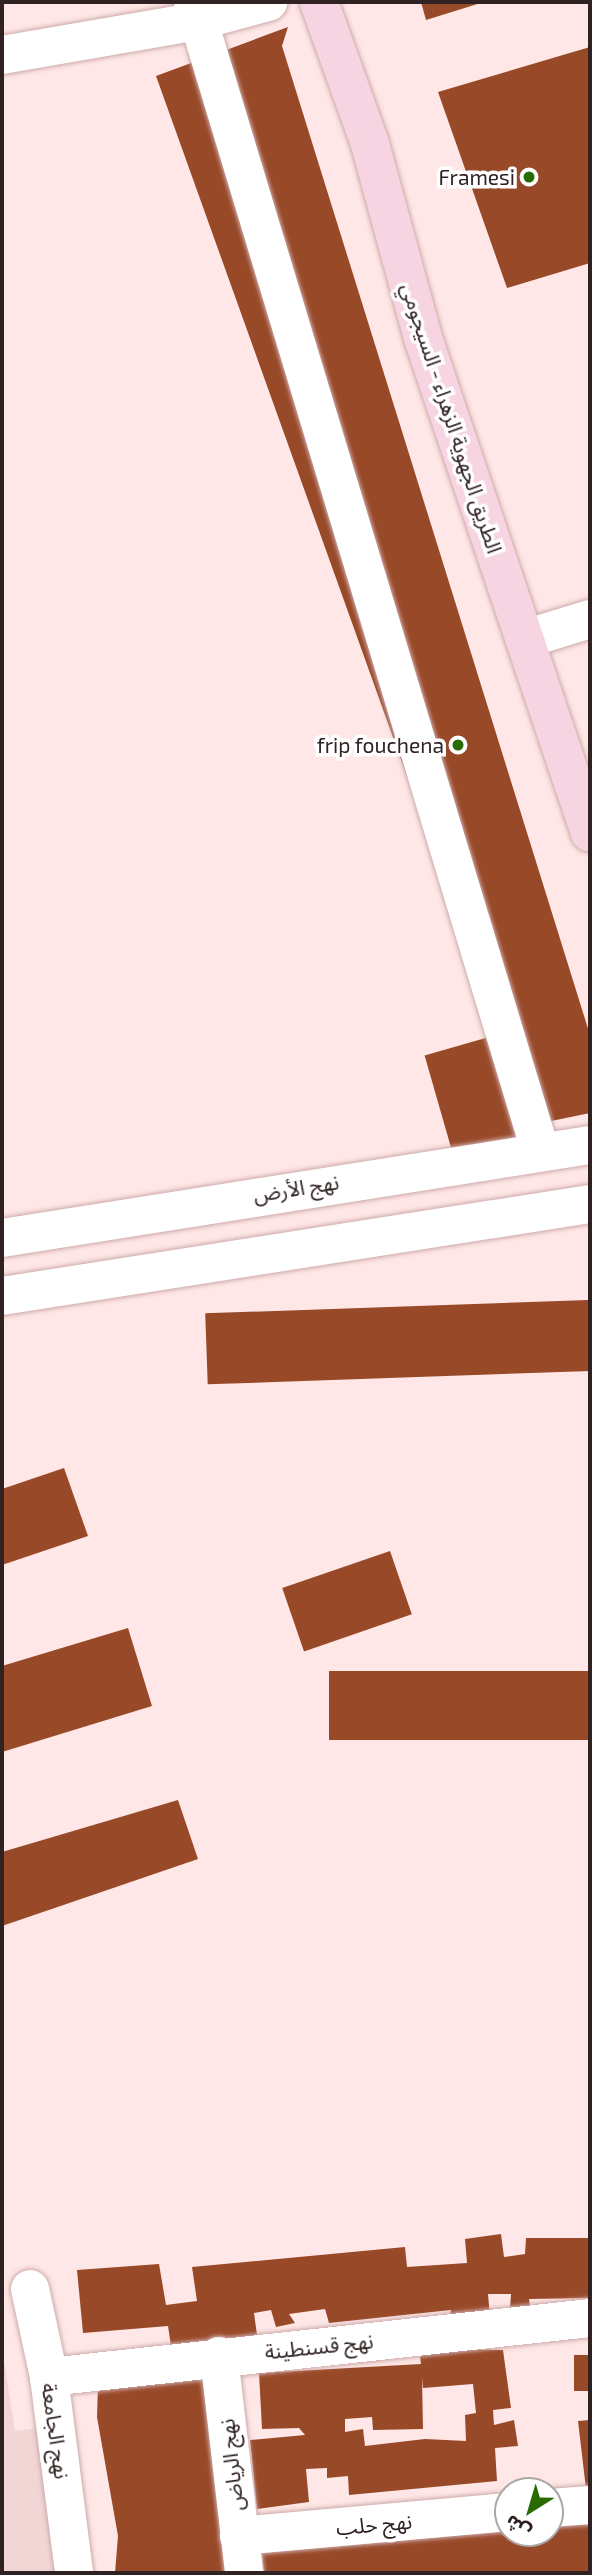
<!DOCTYPE html>
<html>
<head>
<meta charset="utf-8">
<style>
	body { margin:0 }
	#map { position:relative; width:592px; height:2575px; overflow:hidden; background:#fee7e6; font-family:"Exo 2","Noto Sans Arabic",sans-serif }
	div>[style] { position:absolute }
	[style*='--x'] { left:calc(var(--x)*1px); top:calc(var(--y)*1px); width:calc(var(--w)*1px); rotate:calc(var(--a)*1deg) }
	.built>* { inset:0; background:#f2d6d6 }
	.building>* { inset:0; background:#984928; transform-origin:0 0 }
	.roads { filter:drop-shadow(0 0 2px #ceaaaa) drop-shadow(0 0 2px #ceaaaa) }
	.minor>* { height:38px; margin:-19px; padding:0 19px; transform-origin:19px; border-radius:19px; background:#fff }
	.major>* { height:38px; margin:-19px; padding:0 19px; transform-origin:19px; border-radius:19px; background:#f7d4e1 }
	.dots>* { width:19px; height:19px; translate:-50% -50%; box-sizing:border-box; border:4px solid #fff; border-radius:50% }
	span { translate:-50% -50%; white-space:nowrap; text-align:center; line-height:1.15; -webkit-text-stroke:7px #fff; paint-order:stroke }
	.poi-label { font-size:21px; color:#302222 }
	.right { translate:-100% -50%; text-align:right }
	.street-label { font-size:21px; color:#302222 }
	.frame { position:absolute; inset:0; border:4px solid #302222; pointer-events:none }
	.north { position:absolute; left:494px; top:2477px; width:70px; height:70px; box-sizing:border-box; background:#fff; border:2px solid #aca7a7; border-radius:50%; rotate:217deg; font-size:19px; font-weight:700; line-height:28px; text-align:center; color:#302222 }
	.north::after { content:''; display:block; margin:auto; width:24px; height:32px; background:#276b01; clip-path:polygon(50% 0,100% 100%,50% 72%,0 100%) }
</style>
</head>
<body>
<div id="map">
	<div class="built">
		<div style="clip-path:polygon(2px 2348px,15px 2431px,39px 2428px,57px 2573px,2px 2573px)"></div>
	</div>
	<div class="building">
		<div style="clip-path:polygon(421px 2px,484px 2px,426px 20px)"></div>
		<div style="clip-path:polygon(288px 27px,282px 46px,590px 1035px,590px 1113px,532px 1125px,156px 76px)"></div>
		<div style="clip-path:polygon(590px 47px,590px 263px,507px 288px,438px 92px)"></div>
		<div style="left:489px;top:1037px;width:114px;height:67px;rotate:74deg"></div>
		<div style="left:588px;top:1300px;width:71px;height:383px;rotate:88deg"></div>
		<div style="clip-path:polygon(64px 1468px,88px 1536px,2px 1565px,2px 1489px)"></div>
		<div style="left:390px;top:1551px;width:67px;height:114px;rotate:71deg"></div>
		<div style="clip-path:polygon(128px 1628px,152px 1706px,2px 1752px,2px 1666px)"></div>
		<div style="left:590px;top:1671px;width:69px;height:261px;rotate:90deg"></div>
		<div style="clip-path:polygon(178px 1800px,198px 1859px,2px 1926px,2px 1852px)"></div>
		<div style="clip-path:polygon(501px 2234px,504px 2257px,525px 2254px,526px 2238px,590px 2238px,590px 2298px,529px 2299px,530px 2307px,510px 2309px,511px 2294px,488px 2294px,490px 2317px,449px 2320px,451px 2310px,329px 2323px,325px 2309px,289px 2314px,295px 2323px,276px 2327px,271px 2310px,254px 2313px,257px 2335px,171px 2346px,168px 2326px,83px 2333px,77px 2270px,159px 2264px,166px 2305px,197px 2301px,192px 2267px,405px 2247px,407px 2267px,467px 2263px,465px 2239px)"></div>
		<div style="clip-path:polygon(evenodd,419px 2348px,503px 2350px,511px 2408px,493px 2410px,494px 2425px,514px 2420px,518px 2446px,495px 2448px,497px 2481px,349px 2495px,348px 2476px,327px 2478px,327px 2468px,306px 2469px,309px 2502px,257px 2509px,250px 2440px,305px 2435px,299px 2428px,262px 2429px,259px 2373px,421px 2364px,419px 2348px,422px 2377px,423px 2388px,473px 2384px,476px 2413px,465px 2415px,466px 2441px,425px 2439px,365px 2446px,363px 2429px,345px 2432px,345px 2419px,372px 2417px,373px 2430px,423px 2429px,422px 2377px)"></div>
		<div style="left:590px;top:2355px;width:36px;height:16px;rotate:90deg"></div>
		<div style="clip-path:polygon(211px 2369px,231px 2573px,115px 2573px,118px 2536px,97px 2417px,98px 2386px)"></div>
		<div style="clip-path:polygon(590px 2420px,590px 2489px,586px 2489px,578px 2421px)"></div>
		<div style="clip-path:polygon(590px 2519px,590px 2573px,264px 2573px,262px 2553px,508px 2531px,550px 2533px,550px 2527px)"></div>
	</div>
	<div class="roads">
		<div class="minor">
			<div style="--x:193;--y:2;--w:1199;--a:73.18"></div>
			<div style="--x:2;--y:55;--w:199;--a:-9.8"></div>
			<div style="--x:198;--y:21;--w:73;--a:-15.2"></div>
			<div style="--x:525;--y:639;--w:68;--a:-17.1"></div>
			<div style="--x:2;--y:1238;--w:595;--a:-8.99"></div>
			<div style="--x:2;--y:1296;--w:595;--a:-8.89"></div>
			<div style="--x:30;--y:2289;--w:90;--a:77.8"></div>
			<div style="--x:49;--y:2377;--w:198;--a:82.7"></div>
			<div style="--x:219;--y:2356;--w:218;--a:83.4"></div>
			<div style="--x:49;--y:2377;--w:544;--a:-6.22"></div>
			<div style="--x:550;--y:2508;--w:40;--a:-4.3"></div>
			<div style="--x:239;--y:2536;--w:270;--a:-5.1"></div>
		</div>
		<div class="major">
			<div style="--x:319;--y:2;--w:151;--a:70.2"></div>
			<div style="--x:370;--y:144;--w:201;--a:74.7"></div>
			<div style="--x:423;--y:338;--w:522;--a:71.36"></div>
		</div>
	</div>
	<div class="dots">
		<div style="left:529px;top:177px;background:#276b01"></div>
		<div style="left:458px;top:745px;background:#276b01"></div>
	</div>
	<div class="poi-label">
		<span class="right" style="left:515px;top:177px">Framesi</span>
		<span class="right" style="left:444px;top:745px">frip fouchena</span>
	</div>
	<div class="street-label">
		<span style="left:452px;top:418px;rotate:72deg">الطريق الجهوية الزهراء - السيجومي</span>
		<span style="left:296px;top:1188px;rotate:-9deg">نهج الأرض</span>
		<span style="left:319px;top:2346px;rotate:-6deg">نهج قسنطينة</span>
		<span style="left:56px;top:2431px;rotate:82deg">نهج الجامعة</span>
		<span style="left:231px;top:2465px;rotate:-96deg">نهج الرياض</span>
		<span style="left:374px;top:2524px;rotate:-5deg">نهج حلب</span>
	</div>
	<div class="frame"></div>
	<div class="north">ش</div>
</div>
</body>
</html>
